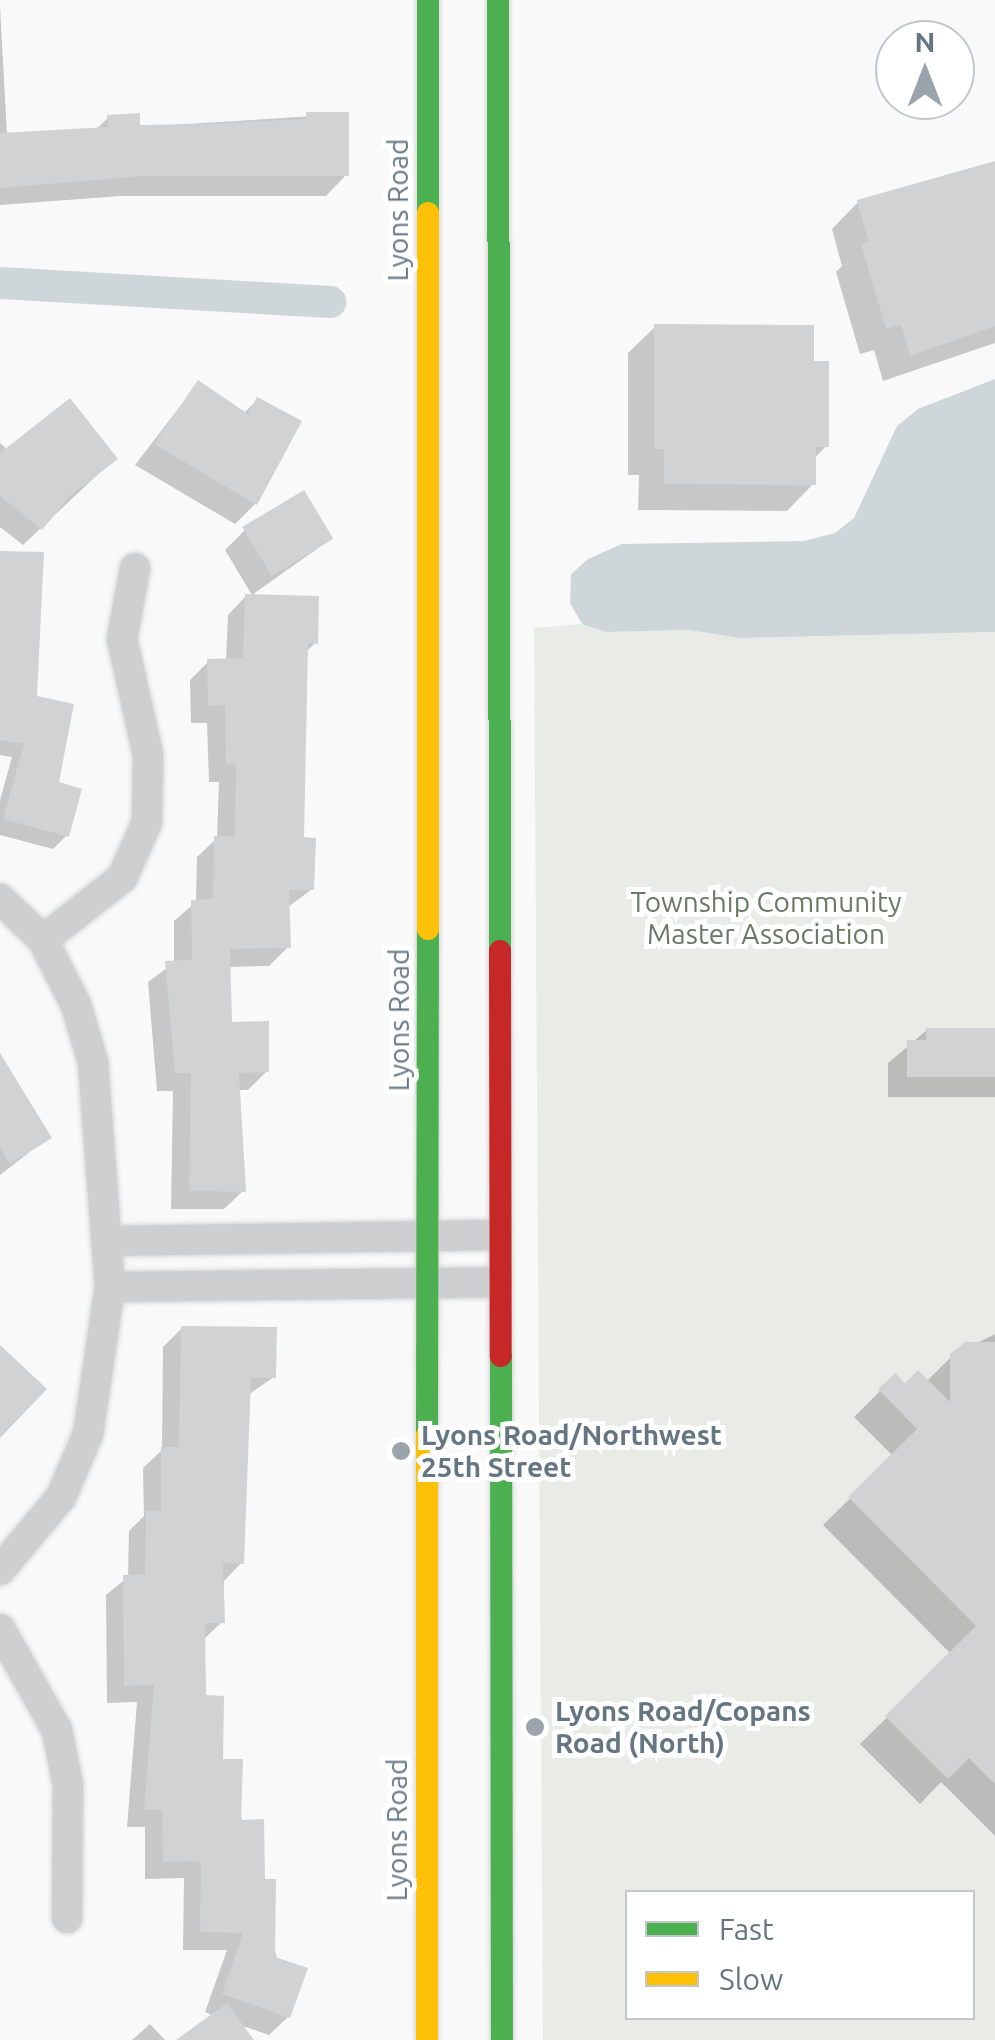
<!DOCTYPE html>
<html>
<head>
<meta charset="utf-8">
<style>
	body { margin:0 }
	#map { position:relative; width:995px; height:2040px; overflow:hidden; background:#f9f9f9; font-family:Ubuntu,sans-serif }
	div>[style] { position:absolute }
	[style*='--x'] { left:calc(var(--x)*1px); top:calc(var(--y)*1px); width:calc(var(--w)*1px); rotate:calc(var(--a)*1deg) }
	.green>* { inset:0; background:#e8ebe6 }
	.water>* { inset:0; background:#ced6d9 }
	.shadow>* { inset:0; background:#0003 }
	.canal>* { height:32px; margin:-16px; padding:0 16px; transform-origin:16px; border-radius:16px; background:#ced6d9 }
	.building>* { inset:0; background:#d0d2d3; transform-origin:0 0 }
	.roads { filter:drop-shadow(0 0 2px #d5d6d7) drop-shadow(0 0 2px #d5d6d7) }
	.street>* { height:30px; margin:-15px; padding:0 15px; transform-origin:15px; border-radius:15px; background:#cecfd0 }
	.fast>* { height:22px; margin:-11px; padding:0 11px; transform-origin:11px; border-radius:11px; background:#4caf50 }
	.slow>* { height:22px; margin:-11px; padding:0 11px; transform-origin:11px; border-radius:11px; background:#ffc107 }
	.jam>* { height:22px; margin:-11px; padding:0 11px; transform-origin:11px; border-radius:11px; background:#c62828 }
	.dots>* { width:28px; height:28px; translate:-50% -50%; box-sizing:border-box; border:5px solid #fff; border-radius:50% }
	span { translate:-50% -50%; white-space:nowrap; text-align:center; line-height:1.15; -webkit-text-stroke:10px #fff; paint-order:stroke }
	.street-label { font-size:28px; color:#657683 }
	.park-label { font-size:28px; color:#687a64 }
	.poi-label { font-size:28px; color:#657683; font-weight:700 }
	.left { translate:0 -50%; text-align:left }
	.legend { position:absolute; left:625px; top:1890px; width:350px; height:130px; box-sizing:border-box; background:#fff; border:2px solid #c1c8cd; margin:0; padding:12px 18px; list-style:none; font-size:30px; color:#657683 }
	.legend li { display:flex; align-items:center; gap:20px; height:50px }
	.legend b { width:50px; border:2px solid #c1c8cd }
	.north { position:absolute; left:875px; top:20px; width:100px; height:100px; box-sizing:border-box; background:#fff; border:2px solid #c1c8cd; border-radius:50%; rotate:0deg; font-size:28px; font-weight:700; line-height:40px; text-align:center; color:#657683 }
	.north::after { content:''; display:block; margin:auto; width:35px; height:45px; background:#99a4ac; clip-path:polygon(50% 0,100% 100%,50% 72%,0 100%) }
</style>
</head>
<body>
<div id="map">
	<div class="green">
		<div style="clip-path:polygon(evenodd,582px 624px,606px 632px,689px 630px,739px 638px,995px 632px,995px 2040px,543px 2040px,534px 628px,582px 624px,628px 1892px,972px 1892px,972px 2018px,628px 2018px,628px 1892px)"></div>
	</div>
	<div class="water">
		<div style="clip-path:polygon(995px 379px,995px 632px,739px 638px,689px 630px,606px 632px,582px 624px,570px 603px,571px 574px,588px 559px,622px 544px,804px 541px,835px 533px,854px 518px,897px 426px,918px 409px)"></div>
	</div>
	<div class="shadow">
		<div style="clip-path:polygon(0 6px,7px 135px,95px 130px,108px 118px,138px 127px,346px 114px,346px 175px,326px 196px,121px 196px,0 205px)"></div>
		<div style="clip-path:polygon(995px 164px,995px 343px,883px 381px,874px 350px,860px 354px,836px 272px,842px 266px,832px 229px,858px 202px)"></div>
		<div style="clip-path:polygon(655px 327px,811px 364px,826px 446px,814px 459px,813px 484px,787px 511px,638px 510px,639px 475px,628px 475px,628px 353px)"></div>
		<div style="clip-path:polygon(198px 383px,243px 414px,257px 400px,255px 504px,235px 524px,135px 465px)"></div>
		<div style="clip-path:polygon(0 443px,8px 450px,114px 459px,23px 545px,0 527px)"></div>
		<div style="clip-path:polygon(245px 530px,331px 539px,252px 595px,225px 550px)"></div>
		<div style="clip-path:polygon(0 554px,66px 836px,53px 849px,0 835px,0 800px,12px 757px,0 755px)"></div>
		<div style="clip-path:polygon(246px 596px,315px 643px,306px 652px,301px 840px,312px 889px,287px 908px,288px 947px,269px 966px,228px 967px,230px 1024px,267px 1071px,248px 1090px,236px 1090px,243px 1191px,224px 1209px,171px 1209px,173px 1091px,157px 1091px,148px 982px,174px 963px,174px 921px,196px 902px,197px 857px,217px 838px,219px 782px,209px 782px,207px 723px,191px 723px,190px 680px,209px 661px,226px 661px,228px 615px)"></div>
		<div style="clip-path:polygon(927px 1030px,995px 1031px,995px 1097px,888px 1097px,888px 1063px)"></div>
		<div style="clip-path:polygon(0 1059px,49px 1137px,0 1175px)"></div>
		<div style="clip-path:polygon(182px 1328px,274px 1377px,248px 1395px,242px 1562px,224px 1581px,222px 1622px,202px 1641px,203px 1698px,262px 1882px,288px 2017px,269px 2035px,240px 2025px,251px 2040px,180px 2040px,214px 2016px,205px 2012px,227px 1950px,183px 1950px,184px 1878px,145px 1879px,145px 1827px,127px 1827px,137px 1702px,107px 1703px,106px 1595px,128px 1577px,129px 1531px,144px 1516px,143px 1468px,162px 1450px,163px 1347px)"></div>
		<div style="clip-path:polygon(995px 1334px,995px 1836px,941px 1782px,920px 1804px,860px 1744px,951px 1654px,823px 1525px,893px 1456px,854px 1417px,895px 1376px,905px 1386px,926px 1382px,952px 1356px)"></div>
		<div style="clip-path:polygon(150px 2024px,165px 2040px,132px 2040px)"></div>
	</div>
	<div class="canal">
		<div style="--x:0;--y:283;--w:331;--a:3.3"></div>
	</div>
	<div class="building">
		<div style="clip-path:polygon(306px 112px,349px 112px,349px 176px,143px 176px,0 188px,0 133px,108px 127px,107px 115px,140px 113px,140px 125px,206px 124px,306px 119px)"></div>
		<div style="clip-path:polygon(995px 161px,995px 326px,910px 356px,901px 325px,886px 329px,861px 244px,869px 242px,857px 200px)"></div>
		<div style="clip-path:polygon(654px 324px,814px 325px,814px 361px,829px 361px,829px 447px,816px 447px,816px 485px,664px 484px,664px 449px,654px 449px)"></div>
		<div style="clip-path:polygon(198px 380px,248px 414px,257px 397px,302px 421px,257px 505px,154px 444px)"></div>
		<div style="clip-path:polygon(70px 398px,118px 459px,70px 496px,42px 530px,0 496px,0 453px)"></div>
		<div style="left:304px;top:490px;width:57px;height:72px;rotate:59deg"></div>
		<div style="clip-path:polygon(0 551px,44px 552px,37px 696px,74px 704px,59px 782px,82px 789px,69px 837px,3px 819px,24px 744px,0 740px)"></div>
		<div style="clip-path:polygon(245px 594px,319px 596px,318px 644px,308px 643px,304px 837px,316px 838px,314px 890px,289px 890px,291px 948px,230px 949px,232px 1022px,269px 1021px,269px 1072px,239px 1073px,246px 1192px,189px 1191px,191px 1073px,175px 1073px,165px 961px,192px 960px,191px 900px,213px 899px,214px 836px,235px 836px,236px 764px,226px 765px,225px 705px,208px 706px,207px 659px,243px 658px)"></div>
		<div style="clip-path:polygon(926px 1028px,995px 1028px,995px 1077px,907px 1077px,907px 1040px,926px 1040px)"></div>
		<div style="clip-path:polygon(0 1053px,52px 1138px,10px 1164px,0 1148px)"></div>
		<div style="clip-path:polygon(181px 1326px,277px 1327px,276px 1378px,251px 1378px,244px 1564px,223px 1563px,225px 1623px,205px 1623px,206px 1695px,224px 1696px,223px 1759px,243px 1759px,241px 1820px,264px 1819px,265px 1879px,276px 1879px,275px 1957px,308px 1968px,290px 2018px,222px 1994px,243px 1933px,200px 1932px,201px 1861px,163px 1862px,162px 1810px,144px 1810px,154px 1685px,124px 1686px,123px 1575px,145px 1574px,146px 1510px,161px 1511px,161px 1447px,179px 1447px)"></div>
		<div style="clip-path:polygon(965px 1342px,995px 1342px,995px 1784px,969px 1758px,948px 1779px,885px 1716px,976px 1626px,848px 1497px,917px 1429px,878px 1389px,895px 1373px,905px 1383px,918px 1370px,950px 1402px,950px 1354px)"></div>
		<div style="clip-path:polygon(0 1345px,47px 1389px,0 1438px)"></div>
		<div style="clip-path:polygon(227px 2003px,254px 2040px,176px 2040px)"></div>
	</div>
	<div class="roads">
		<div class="street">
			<div style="--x:0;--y:899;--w:59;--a:43.6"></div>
			<div style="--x:43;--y:940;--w:73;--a:63.1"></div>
			<div style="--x:76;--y:1005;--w:59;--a:73.4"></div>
			<div style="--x:93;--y:1062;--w:226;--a:85.7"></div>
			<div style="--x:110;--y:1287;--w:149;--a:98.5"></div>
			<div style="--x:88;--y:1434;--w:69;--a:113.2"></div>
			<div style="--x:61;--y:1497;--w:95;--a:129.9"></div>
			<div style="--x:43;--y:940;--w:100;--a:-38.1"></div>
			<div style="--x:122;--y:878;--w:61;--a:-65.9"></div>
			<div style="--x:147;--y:822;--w:67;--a:-89.1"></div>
			<div style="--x:148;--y:755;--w:119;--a:-102.6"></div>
			<div style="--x:122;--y:639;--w:72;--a:-79.6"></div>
			<div style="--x:108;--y:1241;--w:388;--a:-0.9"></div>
			<div style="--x:110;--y:1287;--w:387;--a:-0.7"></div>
			<div style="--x:0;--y:1629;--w:116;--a:60.6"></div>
			<div style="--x:57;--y:1730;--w:56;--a:78.7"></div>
			<div style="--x:68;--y:1785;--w:133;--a:90.4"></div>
		</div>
		<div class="fast">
			<div style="--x:498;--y:0;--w:951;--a:89.88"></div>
			<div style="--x:428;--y:213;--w:213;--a:-90"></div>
			<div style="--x:501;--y:1356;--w:684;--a:89.92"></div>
			<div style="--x:427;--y:1435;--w:506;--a:-89.89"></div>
		</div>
		<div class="slow">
			<div style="--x:428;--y:929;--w:716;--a:-90"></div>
			<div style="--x:427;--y:2040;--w:605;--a:-90"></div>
		</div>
		<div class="jam">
			<div style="--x:500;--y:951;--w:405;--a:89.9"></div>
		</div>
	</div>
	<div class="dots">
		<div style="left:401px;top:1451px;background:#99a4ac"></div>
		<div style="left:535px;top:1727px;background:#99a4ac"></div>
	</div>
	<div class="street-label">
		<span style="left:398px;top:210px;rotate:-90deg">Lyons Road</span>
		<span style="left:399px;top:1020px;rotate:-90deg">Lyons Road</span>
		<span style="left:397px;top:1830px;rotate:-90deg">Lyons Road</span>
	</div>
	<div class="park-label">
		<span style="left:766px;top:918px">Township Community<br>Master Association</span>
	</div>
	<div class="poi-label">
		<span class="left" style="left:421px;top:1451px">Lyons Road/Northwest<br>25th Street</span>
		<span class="left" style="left:555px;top:1727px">Lyons Road/Copans<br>Road (North)</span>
	</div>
	<ul class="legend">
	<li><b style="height:12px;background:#4caf50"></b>Fast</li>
	<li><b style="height:12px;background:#ffc107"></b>Slow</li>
	</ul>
	<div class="north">N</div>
</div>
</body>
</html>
